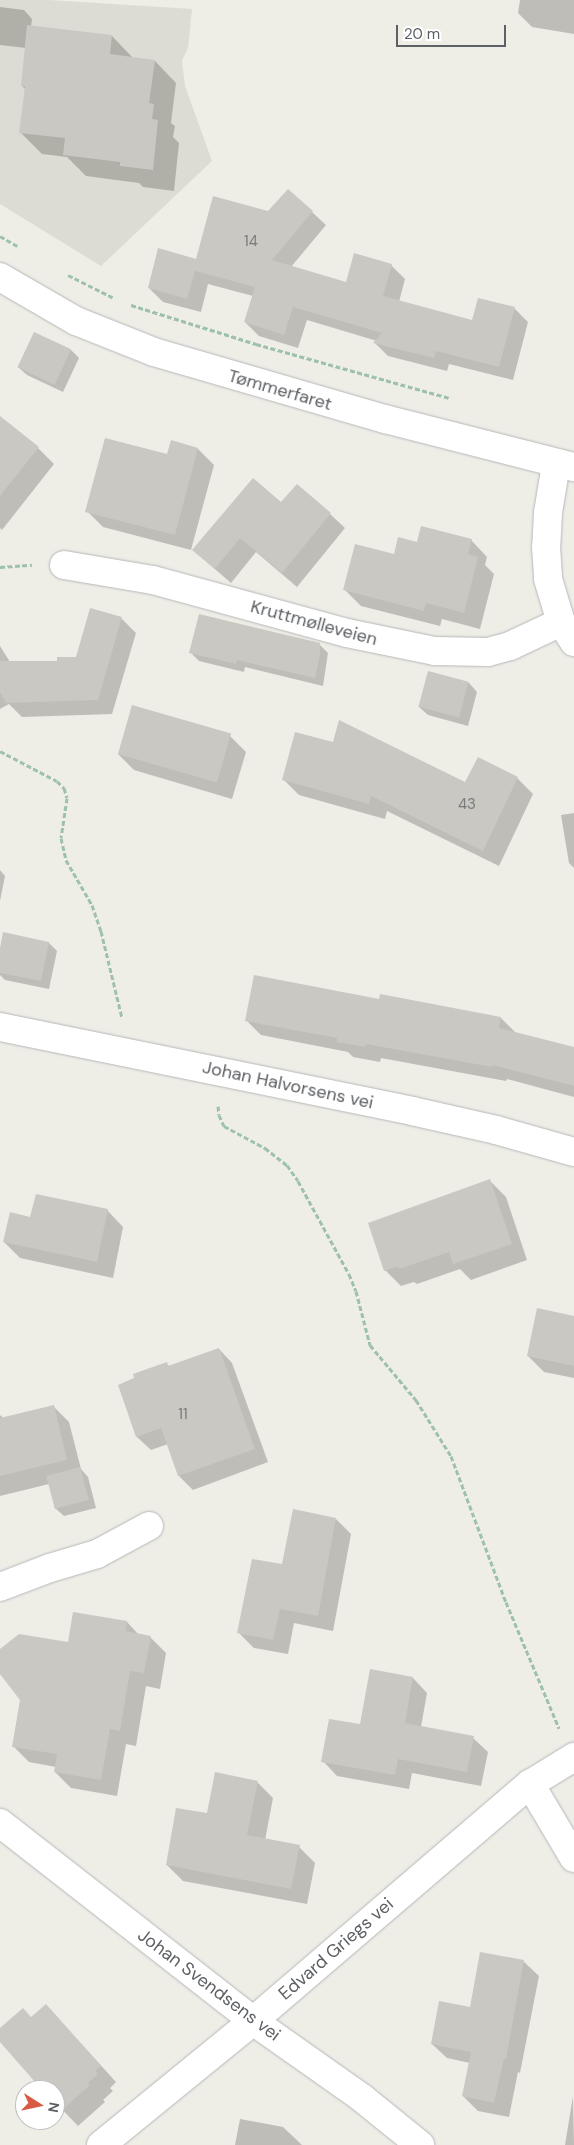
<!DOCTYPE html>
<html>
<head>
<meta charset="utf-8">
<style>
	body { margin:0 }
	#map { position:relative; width:574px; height:2145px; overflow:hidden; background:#eeede6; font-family:"DM Sans",sans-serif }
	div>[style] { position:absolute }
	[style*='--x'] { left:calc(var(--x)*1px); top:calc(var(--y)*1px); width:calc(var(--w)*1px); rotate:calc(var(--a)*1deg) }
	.education>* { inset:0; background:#dddcd4 }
	.shadow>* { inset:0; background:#0003 }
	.building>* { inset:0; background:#c9c8c2; transform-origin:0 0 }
	.path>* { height:3px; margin-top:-1.5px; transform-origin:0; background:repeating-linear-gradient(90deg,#9ec1aa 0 5px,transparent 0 7.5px) }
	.roads { filter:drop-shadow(0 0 1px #b6b7bb) drop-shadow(0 0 1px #b6b7bb) }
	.minor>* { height:28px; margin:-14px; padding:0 14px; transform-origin:14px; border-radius:14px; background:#fff }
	span { translate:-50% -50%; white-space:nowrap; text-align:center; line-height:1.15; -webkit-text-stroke:4px #fff; paint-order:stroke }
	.number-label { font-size:15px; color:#787a7c }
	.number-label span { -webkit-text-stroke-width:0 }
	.street-label { font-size:18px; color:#5d6064 }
	.north { position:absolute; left:15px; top:2080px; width:50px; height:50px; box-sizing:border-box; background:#fff; border:1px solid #bebfc1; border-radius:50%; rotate:100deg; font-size:14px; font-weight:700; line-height:20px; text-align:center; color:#5d6064 }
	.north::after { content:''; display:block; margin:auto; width:18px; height:22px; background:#d65a44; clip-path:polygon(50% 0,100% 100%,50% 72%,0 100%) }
	.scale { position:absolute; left:396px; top:25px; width:110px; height:22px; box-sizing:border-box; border:2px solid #5d6064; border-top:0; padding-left:6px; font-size:15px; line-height:18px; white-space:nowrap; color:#5d6064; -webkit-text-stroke:4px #fff; paint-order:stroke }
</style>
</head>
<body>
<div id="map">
	<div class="education">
		<div style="clip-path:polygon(0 0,49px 0,192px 9px,188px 48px,182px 61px,185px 86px,212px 161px,101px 266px,0 204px)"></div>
	</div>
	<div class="shadow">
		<div style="clip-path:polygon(520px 0,574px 0,574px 34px,532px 27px,518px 13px)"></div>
		<div style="clip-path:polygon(0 7px,24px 10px,32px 19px,31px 27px,112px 36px,133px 58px,155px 61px,176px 83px,171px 123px,175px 126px,173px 137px,179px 143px,174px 191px,143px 187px,139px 183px,86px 176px,67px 157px,42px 154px,20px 132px,26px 90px,22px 86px,26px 48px,0 45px)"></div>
		<div style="clip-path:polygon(312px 212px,326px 225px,291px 267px,347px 283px,391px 265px,405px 279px,399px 302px,473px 321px,514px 308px,528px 322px,513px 380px,449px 364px,447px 371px,388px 356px,375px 343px,377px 341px,307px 320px,298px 348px,259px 336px,245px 322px,253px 296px,208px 284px,201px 312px,163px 302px,149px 288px,197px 260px,268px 213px)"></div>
		<div style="clip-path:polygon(34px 333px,71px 350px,79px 358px,63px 392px,27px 375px,18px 367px)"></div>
		<div style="clip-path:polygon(0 418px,38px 448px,54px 464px,2px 530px,0 528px)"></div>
		<div style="clip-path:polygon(198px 449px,214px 465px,191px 550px,103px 527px,87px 511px,168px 456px)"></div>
		<div style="clip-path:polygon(282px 504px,330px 514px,345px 528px,297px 587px,256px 552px,231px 583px,193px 550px)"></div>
		<div style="clip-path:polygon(471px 540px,487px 557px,485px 565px,494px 574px,480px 629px,442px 619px,440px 626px,361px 606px,345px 590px,395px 556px,418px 543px)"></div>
		<div style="clip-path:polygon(121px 618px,136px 633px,112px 714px,22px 717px,9px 704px,0 709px,0 646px,10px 662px,59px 662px,77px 658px)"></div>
		<div style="clip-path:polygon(319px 644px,328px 653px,323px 686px,245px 667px,244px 672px,199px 661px,191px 653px)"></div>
		<div style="clip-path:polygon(429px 672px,469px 683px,477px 692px,468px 726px,428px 715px,419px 707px)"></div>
		<div style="clip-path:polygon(230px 736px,246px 752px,232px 799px,134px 770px,118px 754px)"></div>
		<div style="clip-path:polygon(517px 778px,533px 794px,499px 866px,387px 811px,385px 819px,299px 795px,283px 779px,466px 784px)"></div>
		<div style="clip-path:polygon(574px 813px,574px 868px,569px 863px,561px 815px)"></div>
		<div style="clip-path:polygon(0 870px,5px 876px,0 901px)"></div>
		<div style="clip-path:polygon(49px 943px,57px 951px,49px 989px,5px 980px,0 975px,0 954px)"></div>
		<div style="clip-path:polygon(380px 1001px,501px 1018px,516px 1033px,574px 1049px,574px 1097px,507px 1079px,506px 1081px,381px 1058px,380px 1062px,353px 1057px,348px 1052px,261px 1035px,246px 1020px)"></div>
		<div style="clip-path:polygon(490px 1181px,506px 1197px,527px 1260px,471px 1280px,460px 1269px,417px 1284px,414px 1282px,401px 1286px,385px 1270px)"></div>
		<div style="clip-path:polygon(107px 1210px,123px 1227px,113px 1278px,20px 1258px,4px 1242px,31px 1218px)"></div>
		<div style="clip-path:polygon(574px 1318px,574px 1378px,544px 1372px,528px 1356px)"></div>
		<div style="clip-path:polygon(219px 1349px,232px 1363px,268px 1462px,193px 1490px,179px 1476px,168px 1444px,151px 1450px,137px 1437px,119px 1385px,167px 1364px,170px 1367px)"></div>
		<div style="clip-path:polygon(53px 1406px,69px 1422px,81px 1469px,88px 1477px,96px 1508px,64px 1516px,55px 1508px,49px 1484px,0 1496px,0 1415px,4px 1419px)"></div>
		<div style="clip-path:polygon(336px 1519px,351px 1534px,333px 1631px,294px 1623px,288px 1654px,254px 1648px,239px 1633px,283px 1566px)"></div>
		<div style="clip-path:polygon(127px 1622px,139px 1635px,150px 1637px,166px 1653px,160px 1689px,146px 1686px,136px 1746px,126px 1744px,117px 1796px,71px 1788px,55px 1772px,56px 1767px,29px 1762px,13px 1746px,21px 1700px,0 1672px,0 1650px,69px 1644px)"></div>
		<div style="clip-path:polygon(371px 1671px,413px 1678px,427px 1693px,421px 1727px,473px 1738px,488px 1752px,481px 1786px,412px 1773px,409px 1789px,337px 1776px,323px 1761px,361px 1726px)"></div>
		<div style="clip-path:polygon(257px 1782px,273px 1798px,265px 1840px,299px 1847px,315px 1863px,307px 1904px,183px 1881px,167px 1865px,208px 1815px)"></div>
		<div style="clip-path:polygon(481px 1954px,524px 1962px,539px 1976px,520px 2073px,518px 2072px,509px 2117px,478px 2111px,463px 2096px,470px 2063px,447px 2058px,432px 2044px,471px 2008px)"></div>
		<div style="clip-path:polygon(46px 2005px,116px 2082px,110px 2088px,113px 2091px,103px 2100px,105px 2102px,78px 2126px,55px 2102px,55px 2090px,44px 2090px,0 2040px,0 2029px,32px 2018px)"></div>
		<div style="clip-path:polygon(573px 2096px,574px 2145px,565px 2145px)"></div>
		<div style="clip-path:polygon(240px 2119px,283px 2127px,302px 2145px,235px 2145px)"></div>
	</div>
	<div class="building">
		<div style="clip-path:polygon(27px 25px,112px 35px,110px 54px,155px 60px,149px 103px,154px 104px,152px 119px,158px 120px,153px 170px,120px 166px,120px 162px,63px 155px,65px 138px,19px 133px,25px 87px,21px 86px)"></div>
		<div style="clip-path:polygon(288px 189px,313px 211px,272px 260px,346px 282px,354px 253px,392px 264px,383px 296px,472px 320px,478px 298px,515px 307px,499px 367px,436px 351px,434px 358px,373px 343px,382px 333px,293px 307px,284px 335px,244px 322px,255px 287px,195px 271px,187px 299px,148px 288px,158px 248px,196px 259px,213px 196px,268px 211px)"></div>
		<div style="left:34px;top:332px;width:41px;height:39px;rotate:25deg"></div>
		<div style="clip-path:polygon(0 416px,39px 447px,0 496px)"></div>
		<div style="clip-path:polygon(105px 438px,167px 454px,171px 440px,198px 448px,175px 535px,85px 512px)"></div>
		<div style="clip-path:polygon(253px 478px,281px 502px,297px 484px,331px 513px,282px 573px,240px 538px,215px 569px,192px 550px)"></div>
		<div style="clip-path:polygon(421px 526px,472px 539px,468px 554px,478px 557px,464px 613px,426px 603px,424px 611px,343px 590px,355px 544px,394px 554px,398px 537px,417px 542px)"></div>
		<div style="clip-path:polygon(90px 608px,122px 617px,98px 700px,6px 703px,0 692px,0 661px,57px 661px,57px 657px,76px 657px)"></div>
		<div style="clip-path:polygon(199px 614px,320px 643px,320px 655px,315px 678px,237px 660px,236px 664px,189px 653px)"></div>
		<div style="left:428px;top:671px;width:42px;height:37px;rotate:15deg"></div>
		<div style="left:132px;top:705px;width:103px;height:51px;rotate:16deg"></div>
		<div style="clip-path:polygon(339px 720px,465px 782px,478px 757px,518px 777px,483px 851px,371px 796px,369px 804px,282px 780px,295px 732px,333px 742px)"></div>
		<div style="clip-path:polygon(3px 932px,49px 942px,41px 981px,0 973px,0 948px)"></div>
		<div style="clip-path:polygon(254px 975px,379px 999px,380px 994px,501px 1017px,499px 1028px,574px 1047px,574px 1086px,492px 1065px,492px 1067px,366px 1044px,365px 1047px,337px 1042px,337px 1038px,245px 1021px)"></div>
		<div style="clip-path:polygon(490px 1179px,512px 1244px,453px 1264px,449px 1252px,399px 1269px,398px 1266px,384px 1271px,368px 1223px)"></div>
		<div style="clip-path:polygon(36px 1194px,108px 1209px,97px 1262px,3px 1242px,10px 1212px,30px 1217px)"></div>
		<div style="clip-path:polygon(537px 1308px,574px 1316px,574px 1366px,527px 1356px)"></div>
		<div style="clip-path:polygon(219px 1348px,255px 1449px,178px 1476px,161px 1428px,136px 1437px,118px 1385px,134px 1378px,133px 1374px,167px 1362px,168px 1366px)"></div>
		<div style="clip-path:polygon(54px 1405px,67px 1460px,0 1476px,0 1418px)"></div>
		<div style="left:80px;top:1467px;width:34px;height:35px;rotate:75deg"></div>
		<div style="clip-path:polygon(293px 1509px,336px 1518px,318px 1616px,280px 1609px,273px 1640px,237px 1633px,252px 1559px,282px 1564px)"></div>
		<div style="clip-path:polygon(73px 1612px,127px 1621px,126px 1631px,151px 1636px,144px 1673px,130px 1671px,120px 1731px,110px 1729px,101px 1780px,54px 1772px,57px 1754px,12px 1747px,20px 1700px,0 1674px,0 1649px,19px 1634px,68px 1642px)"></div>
		<div style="clip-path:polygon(370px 1669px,413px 1677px,405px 1723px,474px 1736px,467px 1772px,398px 1759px,395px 1775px,321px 1762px,329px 1719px,360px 1724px)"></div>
		<div style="clip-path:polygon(215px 1772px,258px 1781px,247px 1835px,300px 1845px,291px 1889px,166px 1865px,176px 1808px,207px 1813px)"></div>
		<div style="clip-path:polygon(480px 1952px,524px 1960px,506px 2059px,504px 2058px,494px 2103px,462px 2096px,471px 2052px,431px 2044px,439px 2001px,470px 2007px)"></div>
		<div style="clip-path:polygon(46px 2004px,101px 2066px,95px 2071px,98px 2074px,88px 2083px,90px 2085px,61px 2111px,55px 2104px,55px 2090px,42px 2090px,0 2042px,0 2028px,23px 2008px,31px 2017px)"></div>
	</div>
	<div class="path">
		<div style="--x:0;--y:236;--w:20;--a:30"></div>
		<div style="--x:68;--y:275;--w:51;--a:26.6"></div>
		<div style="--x:131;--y:305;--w:131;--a:17.3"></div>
		<div style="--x:256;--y:344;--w:200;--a:15.6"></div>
		<div style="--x:0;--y:567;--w:32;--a:-4"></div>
		<div style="--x:0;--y:751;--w:64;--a:27.8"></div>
		<div style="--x:57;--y:781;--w:10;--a:45"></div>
		<div style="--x:64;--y:788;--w:10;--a:73"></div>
		<div style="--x:67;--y:798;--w:40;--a:98.5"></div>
		<div style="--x:61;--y:838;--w:23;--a:77"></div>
		<div style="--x:66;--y:860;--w:52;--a:60"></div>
		<div style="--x:92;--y:905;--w:28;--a:71"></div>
		<div style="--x:101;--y:931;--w:89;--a:76.4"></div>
		<div style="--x:218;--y:1106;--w:9;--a:84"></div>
		<div style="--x:219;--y:1115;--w:12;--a:66"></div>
		<div style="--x:224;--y:1126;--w:47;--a:28.2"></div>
		<div style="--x:265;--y:1148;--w:28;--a:38"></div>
		<div style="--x:287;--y:1165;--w:19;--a:55"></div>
		<div style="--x:298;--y:1181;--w:106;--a:61.3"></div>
		<div style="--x:349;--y:1274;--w:18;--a:68"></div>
		<div style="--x:356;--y:1291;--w:56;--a:75.5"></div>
		<div style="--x:370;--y:1345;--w:72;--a:50.1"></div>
		<div style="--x:416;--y:1400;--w:66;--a:58"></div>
		<div style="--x:451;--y:1456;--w:156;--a:69.4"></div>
		<div style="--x:506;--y:1602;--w:137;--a:67.2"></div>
	</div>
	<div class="roads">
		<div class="minor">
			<div style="--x:0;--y:277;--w:88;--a:30.1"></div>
			<div style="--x:76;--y:321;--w:84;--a:21.7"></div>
			<div style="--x:154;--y:352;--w:241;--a:16.2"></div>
			<div style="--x:385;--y:419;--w:195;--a:14.3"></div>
			<div style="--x:556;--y:464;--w:50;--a:99.3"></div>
			<div style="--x:548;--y:513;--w:34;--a:93"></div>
			<div style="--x:546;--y:547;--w:32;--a:86"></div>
			<div style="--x:548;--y:579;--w:45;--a:73.2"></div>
			<div style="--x:561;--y:622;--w:24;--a:57"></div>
			<div style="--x:64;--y:565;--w:90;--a:9.6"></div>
			<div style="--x:153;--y:580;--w:201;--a:15.3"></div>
			<div style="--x:347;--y:633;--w:90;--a:11.6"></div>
			<div style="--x:435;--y:651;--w:53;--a:1.1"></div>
			<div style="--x:488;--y:652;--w:23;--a:-15"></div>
			<div style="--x:510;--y:646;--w:56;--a:-25.2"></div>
			<div style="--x:0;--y:1027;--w:420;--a:11.5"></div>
			<div style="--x:412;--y:1111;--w:86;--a:12.7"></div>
			<div style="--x:496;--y:1130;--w:81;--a:15.8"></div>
			<div style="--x:0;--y:1587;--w:53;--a:-20.8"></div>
			<div style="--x:50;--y:1568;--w:49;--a:-16.6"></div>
			<div style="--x:97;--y:1554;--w:59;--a:-28.3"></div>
			<div style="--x:530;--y:1784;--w:86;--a:59.3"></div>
			<div style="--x:0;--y:1823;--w:321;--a:38"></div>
			<div style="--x:253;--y:2021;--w:133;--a:35.2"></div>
			<div style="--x:362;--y:2098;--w:75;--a:39"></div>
			<div style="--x:101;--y:2145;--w:196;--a:-39.2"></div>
			<div style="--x:253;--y:2021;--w:365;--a:-40.6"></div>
			<div style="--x:530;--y:1784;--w:52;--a:-31.5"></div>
		</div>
	</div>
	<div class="number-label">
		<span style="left:251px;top:242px">14</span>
		<span style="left:467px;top:805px">43</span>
		<span style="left:183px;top:1415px">11</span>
	</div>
	<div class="street-label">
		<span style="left:280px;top:390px;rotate:16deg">Tømmerfaret</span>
		<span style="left:314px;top:623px;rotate:15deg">Kruttmølleveien</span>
		<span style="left:288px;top:1085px;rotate:12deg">Johan Halvorsens vei</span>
		<span style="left:336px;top:1949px;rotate:-41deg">Edvard Griegs vei</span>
		<span style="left:209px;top:1985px;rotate:37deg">Johan Svendsens vei</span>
	</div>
	<div class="north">N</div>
	<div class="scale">20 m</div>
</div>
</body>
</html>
